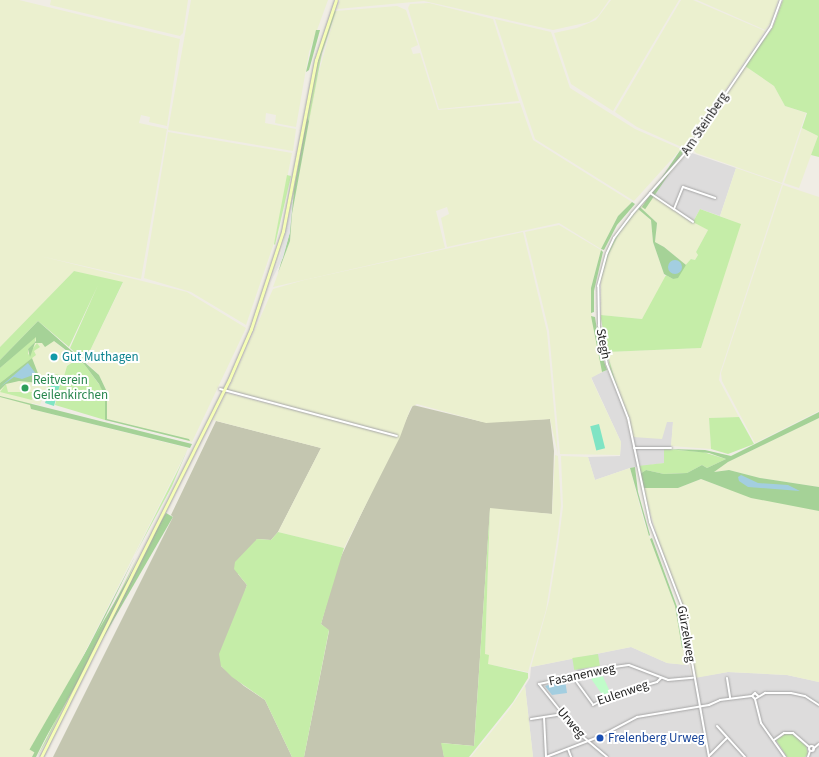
<!DOCTYPE html>
<html>
<head>
<meta charset="utf-8">
<style>
	body { margin:0 }
	#map { position:relative; width:819px; height:757px; overflow:hidden; background:#f0ede5; font-family:"Source Sans 3",sans-serif }
	div>[style] { position:absolute }
	[style*='--x'] { left:calc(var(--x)*1px); top:calc(var(--y)*1px); width:calc(var(--w)*1px); rotate:calc(var(--a)*1deg) }
	.residential>* { inset:0; background:#dddcdc }
	.construction>* { inset:0; background:#c4c6b0 }
	.farmland>* { inset:0; background:#ebf0cf }
	.grass>* { inset:0; background:#c5eda8; transform-origin:0 0 }
	.forest>* { inset:0; background:#a5d297; transform-origin:0 0 }
	.park>* { inset:0; background:#c0fcc9 }
	.pitch>* { inset:0; background:#7fe4c4; transform-origin:0 0 }
	.parking>* { inset:0; background:#e3e3e3 }
	.water>* { inset:0; background:#a3cee0 }
	.round { border-radius:50% }
	.roads { filter:drop-shadow(0 0 1px #a6a6a6) drop-shadow(0 0 1px #a6a6a6) }
	.street>* { height:2px; margin:-1px; padding:0 1px; transform-origin:1px; border-radius:1px; background:#fff }
	.street>.ring { margin:-1px; padding:0; box-sizing:content-box; background:none; border:2px solid #fff; border-radius:50% }
	.secondary>* { height:3px; margin:-1.5px; padding:0 1.5px; transform-origin:1.5px; border-radius:1.5px; background:#f5fdb7 }
	.dots>* { width:11px; height:11px; translate:-50% -50%; box-sizing:border-box; border:2px solid #fff; border-radius:50% }
	span { translate:-50% -50%; white-space:nowrap; text-align:center; line-height:1.15; -webkit-text-stroke:4px #fff; paint-order:stroke }
	.street-label { font-size:13px; color:#1f1f1f }
	.culture-label { font-size:13px; color:#0d838f }
	.left { translate:0 -50%; text-align:left }
	.leisure-label { font-size:13px; color:#27864d }
	.transit-label { font-size:13px; color:#164399 }
</style>
</head>
<body>
<div id="map">
	<div class="residential">
		<div style="clip-path:polygon(689px 152px,736px 168px,720px 216px,700px 209px,693px 222px,691px 259px,686px 265px,659px 243px,651px 215px,640px 207px)"></div>
		<div style="clip-path:polygon(607px 370px,622px 404px,631px 437px,667px 422px,673px 422px,671px 449px,664px 463px,630px 468px,595px 480px,588px 457px,620px 456px,621px 442px,591px 377px)"></div>
		<div style="clip-path:polygon(631px 647px,667px 663px,689px 665px,692px 678px,728px 672px,787px 675px,819px 682px,819px 757px,533px 757px,525px 686px,530px 678px,531px 667px)"></div>
	</div>
	<div class="construction">
		<div style="clip-path:polygon(413px 405px,483px 422px,550px 419px,554px 451px,552px 514px,490px 509px,474px 746px,442px 743px,444px 757px,304px 757px,329px 631px,321px 624px,337px 565px)"></div>
		<div style="clip-path:polygon(216px 421px,321px 448px,278px 532px,271px 540px,257px 539px,238px 574px,247px 585px,221px 666px,244px 686px,265px 700px,292px 757px,53px 757px,173px 517px,171px 515px)"></div>
	</div>
	<div class="farmland">
		<div style="clip-path:polygon(0 0,19px 0,180px 39px,167px 126px,149px 122px,150px 117px,141px 115px,139px 123px,167px 129px,141px 279px,40px 256px,187px 292px,246px 328px,192px 442px,107px 419px,107px 392px,99px 375px,85px 361px,123px 283px,74px 271px,0 347px)"></div>
		<div style="clip-path:polygon(51px 0,188px 0,183px 33px,180px 36px,50px 5px)"></div>
		<div style="clip-path:polygon(191px 0,328px 0,309px 52px,296px 127px,275px 123px,276px 115px,266px 113px,265px 123px,296px 129px,293px 151px,168px 130px)"></div>
		<div style="clip-path:polygon(340px 0,609px 0,598px 16px,589px 22px,553px 30px,424px 1px,337px 9px)"></div>
		<div style="clip-path:polygon(611px 0,679px 0,613px 111px,571px 84px,554px 33px,577px 28px,596px 20px)"></div>
		<div style="clip-path:polygon(681px 0,693px 0,765px 31px,686px 149px,637px 127px,615px 112px)"></div>
		<div style="clip-path:polygon(697px 0,778px 0,771px 22px,765px 30px)"></div>
		<div style="clip-path:polygon(429px 3px,493px 19px,519px 101px,439px 109px,408px 8px,410px 4px)"></div>
		<div style="clip-path:polygon(397px 6px,406px 10px,418px 45px,411px 48px,413px 54px,420px 53px,438px 110px,520px 103px,533px 140px,632px 202px,618px 216px,601px 249px,559px 223px,447px 247px,441px 218px,449px 214px,447px 207px,436px 211px,445px 248px,273px 287px,290px 241px,292px 214px,315px 86px,336px 11px)"></div>
		<div style="clip-path:polygon(495px 19px,551px 32px,570px 88px,635px 129px,681px 149px,634px 201px,535px 139px)"></div>
		<div style="clip-path:polygon(745px 66px,774px 86px,785px 106px,806px 113px,782px 183px,696px 153px,693px 149px)"></div>
		<div style="clip-path:polygon(802px 128px,818px 136px,799px 188px,784px 183px)"></div>
		<div style="clip-path:polygon(168px 132px,292px 153px,275px 240px,246px 325px,191px 292px,144px 278px)"></div>
		<div style="clip-path:polygon(736px 168px,782px 184px,720px 373px,719px 380px,739px 417px,709px 418px,711px 449px,671px 446px,673px 422px,667px 422px,662px 439px,633px 437px,607px 352px,701px 348px,740px 224px,720px 216px)"></div>
		<div style="clip-path:polygon(783px 185px,819px 197px,819px 411px,755px 443px,722px 381px,721px 373px)"></div>
		<div style="clip-path:polygon(651px 195px,708px 230px,696px 252px,698px 255px,695px 260px,691px 259px,686px 265px,664px 247px,655px 242px,657px 223px,640px 207px)"></div>
		<div style="clip-path:polygon(638px 209px,651px 220px,653px 242px,666px 280px,642px 319px,601px 315px,601px 280px,608px 256px,620px 232px)"></div>
		<div style="clip-path:polygon(559px 225px,601px 250px,591px 288px,591px 311px,602px 372px,591px 378px,621px 442px,620px 455px,560px 454px,549px 331px,525px 232px)"></div>
		<div style="clip-path:polygon(523px 232px,547px 332px,558px 454px,550px 419px,486px 423px,417px 404px,411px 407px,400px 437px,344px 548px,278px 532px,321px 448px,213px 420px,226px 393px,398px 436px,228px 390px,273px 289px,304px 280px)"></div>
		<div style="clip-path:polygon(36px 336px,54px 341px,76px 360px,67px 366px,64px 376px,56px 374px,49px 378px,40px 405px,32px 403px,31px 409px,188px 448px,32px 757px,0 757px,0 383px)"></div>
		<div style="clip-path:polygon(819px 418px,819px 487px,760px 478px,729px 470px,713px 472px,728px 462px)"></div>
		<div style="clip-path:polygon(555px 455px,558px 456px,561px 505px,558px 533px,546px 610px,528px 672px,487px 664px,485px 654px,490px 508px,552px 514px)"></div>
		<div style="clip-path:polygon(561px 456px,588px 457px,595px 480px,630px 468px,644px 522px,675px 606px,686px 665px,667px 663px,631px 647px,531px 667px,549px 601px,558px 546px,563px 507px)"></div>
		<div style="clip-path:polygon(701px 479px,722px 487px,819px 511px,819px 682px,787px 675px,728px 672px,695px 678px,683px 606px,658px 539px,643px 488px,678px 488px)"></div>
		<div style="clip-path:polygon(525px 686px,533px 757px,471px 757px,509px 710px)"></div>
	</div>
	<div class="grass">
		<div style="clip-path:polygon(783px 0,819px 0,819px 157px,811px 155px,818px 136px,802px 128px,807px 113px,785px 106px,774px 86px,745px 66px,773px 27px)"></div>
		<div style="clip-path:polygon(336px 11px,322px 53px,309px 121px,307px 117px,319px 54px,333px 12px)"></div>
		<div style="clip-path:polygon(287px 175px,291px 176px,275px 245px,274px 244px)"></div>
		<div style="clip-path:polygon(640px 207px,620px 232px,608px 256px,601px 280px,601px 315px,642px 319px,666px 275px,673px 279px,691px 259px,695px 260px,698px 255px,696px 252px,708px 230px,693px 222px,700px 209px,741px 224px,701px 348px,607px 352px,619px 393px,611px 373px,601px 319px,601px 279px,608px 252px,614px 241px,622px 228px)"></div>
		<div style="clip-path:polygon(74px 271px,123px 282px,85px 361px,70px 348px,98px 285px,69px 347px,38px 321px,0 360px,0 347px)"></div>
		<div style="clip-path:polygon(36px 336px,35px 342px,28px 349px,28px 355px,37px 343px,40px 347px,34px 351px,36px 355px,0 383px,0 368px)"></div>
		<div style="clip-path:polygon(76px 360px,84px 364px,101px 387px,105px 396px,105px 420px,55px 405px,61px 381px,49px 392px,46px 392px,50px 378px,56px 374px,64px 376px,67px 366px)"></div>
		<div style="clip-path:polygon(6px 384px,8px 392px,34px 392px,32px 400px,0 392px)"></div>
		<div style="clip-path:polygon(739px 417px,754px 444px,728px 454px,711px 449px,709px 418px)"></div>
		<div style="clip-path:polygon(188px 448px,172px 486px,135px 555px,179px 468px)"></div>
		<div style="clip-path:polygon(664px 449px,703px 452px,726px 459px,707px 468px,702px 465px,687px 473px,664px 474px,646px 470px,640px 474px,638px 466px,664px 463px)"></div>
		<div style="clip-path:polygon(490px 508px,485px 654px,489px 655px,488px 664px,528px 673px,528px 678px,513px 702px,469px 757px,444px 757px,441px 743px,474px 746px)"></div>
		<div style="clip-path:polygon(278px 532px,344px 548px,321px 624px,329px 630px,304px 757px,292px 757px,265px 700px,232px 677px,221px 666px,219px 654px,247px 585px,234px 569px,235px 562px,257px 539px,271px 540px)"></div>
		<div style="clip-path:polygon(137px 558px,116px 604px,47px 740px,37px 757px)"></div>
		<div style="left:598px;top:654px;width:12px;height:26px;rotate:81deg"></div>
		<div style="clip-path:polygon(785px 734px,793px 734px,800px 739px,806px 746px,808px 754px,805px 757px,787px 757px,776px 740px)"></div>
	</div>
	<div class="forest">
		<div style="clip-path:polygon(316px 30px,320px 30px,309px 70px,306px 72px)"></div>
		<div style="clip-path:polygon(307px 117px,309px 121px,292px 214px,290px 241px,278px 273px,290px 232px,290px 211px)"></div>
		<div style="left:681px;top:149px;width:4px;height:70px;rotate:34deg"></div>
		<div style="clip-path:polygon(632px 202px,635px 204px,617px 225px,604px 250px,601px 249px,618px 216px)"></div>
		<div style="clip-path:polygon(640px 207px,657px 223px,655px 242px,664px 247px,686px 265px,678px 278px,673px 279px,664px 274px,653px 242px,651px 220px,638px 209px)"></div>
		<div style="clip-path:polygon(601px 250px,603px 252px,594px 291px,594px 312px,591px 313px,591px 288px)"></div>
		<div style="clip-path:polygon(591px 316px,595px 317px,600px 350px,607px 370px,602px 372px)"></div>
		<div style="clip-path:polygon(38px 321px,99px 375px,107px 392px,107px 419px,189px 439px,190px 441px,105px 420px,105px 396px,99px 384px,84px 364px,54px 341px,45px 347px,42px 343px,35px 343px,30px 357px,28px 349px,36px 341px,36px 337px,0 368px,0 360px)"></div>
		<div style="clip-path:polygon(32px 358px,39px 376px,46px 377px,47px 382px,40px 380px,39px 383px,19px 381px,6px 384px,0 390px,0 383px)"></div>
		<div style="clip-path:polygon(0 397px,0 396px,192px 444px,190px 448px,31px 409px,30px 405px)"></div>
		<div style="clip-path:polygon(819px 412px,819px 418px,728px 462px,714px 472px,729px 470px,760px 478px,819px 487px,819px 511px,751px 498px,701px 479px,678px 488px,643px 488px,640px 474px,646px 470px,664px 474px,687px 473px,702px 465px,707px 468px,726px 459px,709px 453px,668px 449px,705px 450px,731px 456px)"></div>
		<div style="clip-path:polygon(635px 467px,638px 492px,650px 535px,649px 536px,630px 468px)"></div>
		<div style="left:166px;top:513px;width:8px;height:273px;rotate:30deg"></div>
		<div style="clip-path:polygon(652px 538px,680px 615px,684px 648px,682px 648px,675px 606px,650px 539px)"></div>
		<div style="clip-path:polygon(135px 556px,44px 741px,36px 757px,32px 757px)"></div>
	</div>
	<div class="park">
		<div style="clip-path:polygon(600px 670px,611px 694px,604px 697px,587px 673px)"></div>
	</div>
	<div class="pitch">
		<div style="clip-path:polygon(53px 379px,61px 381px,54px 406px,45px 403px,48px 394px,46px 393px,49px 392px)"></div>
		<div style="left:599px;top:424px;width:25px;height:9px;rotate:76deg"></div>
	</div>
	<div class="parking">
		<div style="clip-path:polygon(294px 191px,290px 232px,283px 258px,270px 283px,281px 253px)"></div>
	</div>
	<div class="water">
		<div class="round" style="left:668px;top:260px;width:14px;height:14px"></div>
		<div style="clip-path:polygon(28px 363px,36px 374px,22px 379px,14px 377px,0 387px)"></div>
		<div style="clip-path:polygon(741px 475px,758px 483px,788px 485px,800px 491px,748px 487px,739px 481px,738px 477px)"></div>
		<div style="clip-path:polygon(565px 680px,567px 693px,552px 695px,545px 686px)"></div>
	</div>
	<div class="roads">
		<div class="street">
			<div style="--x:650;--y:193;--w:29;--a:34"></div>
			<div style="--x:674;--y:209;--w:24;--a:-68"></div>
			<div style="--x:683;--y:187;--w:34;--a:19"></div>
			<div style="--x:674;--y:209;--w:23;--a:34"></div>
			<div style="--x:220;--y:389;--w:183;--a:14.9"></div>
			<div style="--x:634;--y:448;--w:37;--a:0"></div>
			<div style="--x:573;--y:677;--w:34;--a:54"></div>
			<div style="--x:593;--y:705;--w:18;--a:-29"></div>
			<div style="--x:609;--y:696;--w:50;--a:-16.3"></div>
			<div style="--x:657;--y:682;--w:6;--a:-45"></div>
			<div style="--x:727;--y:678;--w:20;--a:81"></div>
			<div style="--x:758;--y:696;--w:4;--a:-135"></div>
			<div style="--x:755;--y:693;--w:4;--a:135"></div>
			<div style="--x:752;--y:696;--w:4;--a:45"></div>
			<div style="--x:755;--y:699;--w:12;--a:-31"></div>
			<div style="--x:765;--y:693;--w:26;--a:0"></div>
			<div style="--x:791;--y:693;--w:14;--a:12"></div>
			<div style="--x:805;--y:696;--w:17;--a:33"></div>
			<div style="--x:755;--y:699;--w:25;--a:76"></div>
			<div style="--x:761;--y:723;--w:42;--a:54.8"></div>
			<div style="--x:544;--y:717;--w:40;--a:87.1"></div>
			<div style="--x:531;--y:719;--w:31;--a:-9"></div>
			<div style="--x:717;--y:726;--w:42;--a:47.9"></div>
			<div style="--x:774;--y:740;--w:12;--a:-35"></div>
			<div style="--x:784;--y:733;--w:9;--a:0"></div>
			<div style="--x:793;--y:733;--w:21;--a:41"></div>
			<div class="ring" style="left:808.5px;top:745.5px;width:3px;height:3px"></div>
			<div style="--x:568;--y:749;--w:9;--a:69"></div>
			<div style="--x:813;--y:749;--w:8;--a:-40"></div>
			<div style="--x:709;--y:756;--w:25;--a:-45"></div>
			<div style="--x:546;--y:757;--w:59;--a:-20.9"></div>
			<div style="--x:601;--y:736;--w:41;--a:-27.8"></div>
			<div style="--x:637;--y:717;--w:73;--a:-9.5"></div>
			<div style="--x:709;--y:705;--w:12;--a:-24"></div>
			<div style="--x:720;--y:700;--w:32;--a:-7"></div>
			<div style="--x:607;--y:757;--w:38;--a:-140"></div>
			<div style="--x:578;--y:733;--w:63;--a:-128.5"></div>
			<div style="--x:539;--y:684;--w:35;--a:-12"></div>
			<div style="--x:573;--y:677;--w:8;--a:-40"></div>
			<div style="--x:579;--y:672;--w:50;--a:-8"></div>
			<div style="--x:629;--y:665;--w:42;--a:21"></div>
			<div style="--x:668;--y:680;--w:25;--a:-5"></div>
			<div style="--x:709;--y:757;--w:153;--a:-100.1"></div>
			<div style="--x:682;--y:606;--w:90;--a:-110.9"></div>
			<div style="--x:650;--y:522;--w:106;--a:-101.9"></div>
			<div style="--x:628;--y:418;--w:58;--a:-111.3"></div>
			<div style="--x:607;--y:364;--w:40;--a:-102"></div>
			<div style="--x:599;--y:325;--w:39;--a:-91"></div>
			<div style="--x:598;--y:286;--w:34;--a:-75"></div>
			<div style="--x:607;--y:253;--w:17;--a:-65"></div>
			<div style="--x:614;--y:238;--w:30;--a:-53"></div>
			<div style="--x:632;--y:214;--w:84;--a:-48.9"></div>
			<div style="--x:687;--y:151;--w:150;--a:-55.9"></div>
			<div style="--x:771;--y:27;--w:29;--a:-70"></div>
			<div style="--x:808;--y:757;--w:6;--a:-72"></div>
		</div>
		<div class="secondary">
			<div style="--x:41;--y:757;--w:421;--a:-63.5"></div>
			<div style="--x:229;--y:380;--w:56;--a:-66.7"></div>
			<div style="--x:251;--y:329;--w:103;--a:-71.9"></div>
			<div style="--x:283;--y:231;--w:174;--a:-79.1"></div>
			<div style="--x:316;--y:60;--w:63;--a:-71.6"></div>
		</div>
	</div>
	<div class="dots">
		<div style="left:54px;top:357px;background:#0f9aa8"></div>
		<div style="left:25px;top:388px;background:#2e9e5b"></div>
		<div style="left:600px;top:738px;background:#1a4fb4"></div>
	</div>
	<div class="street-label">
		<span style="left:705px;top:124px;rotate:-56deg">Am Steinberg</span>
		<span style="left:603px;top:344px;rotate:79deg">Stegh</span>
		<span style="left:686px;top:634px;rotate:80deg">Gürzelweg</span>
		<span style="left:582px;top:675px;rotate:-12deg">Fasanenweg</span>
		<span style="left:623px;top:693px;rotate:-19deg">Eulenweg</span>
		<span style="left:571px;top:723px;rotate:49deg">Urweg</span>
	</div>
	<div class="culture-label">
		<span class="left" style="left:62px;top:357px">Gut Muthagen</span>
	</div>
	<div class="leisure-label">
		<span class="left" style="left:33px;top:388px">Reitverein<br>Geilenkirchen</span>
	</div>
	<div class="transit-label">
		<span class="left" style="left:608px;top:738px">Frelenberg Urweg</span>
	</div>
</div>
</body>
</html>
